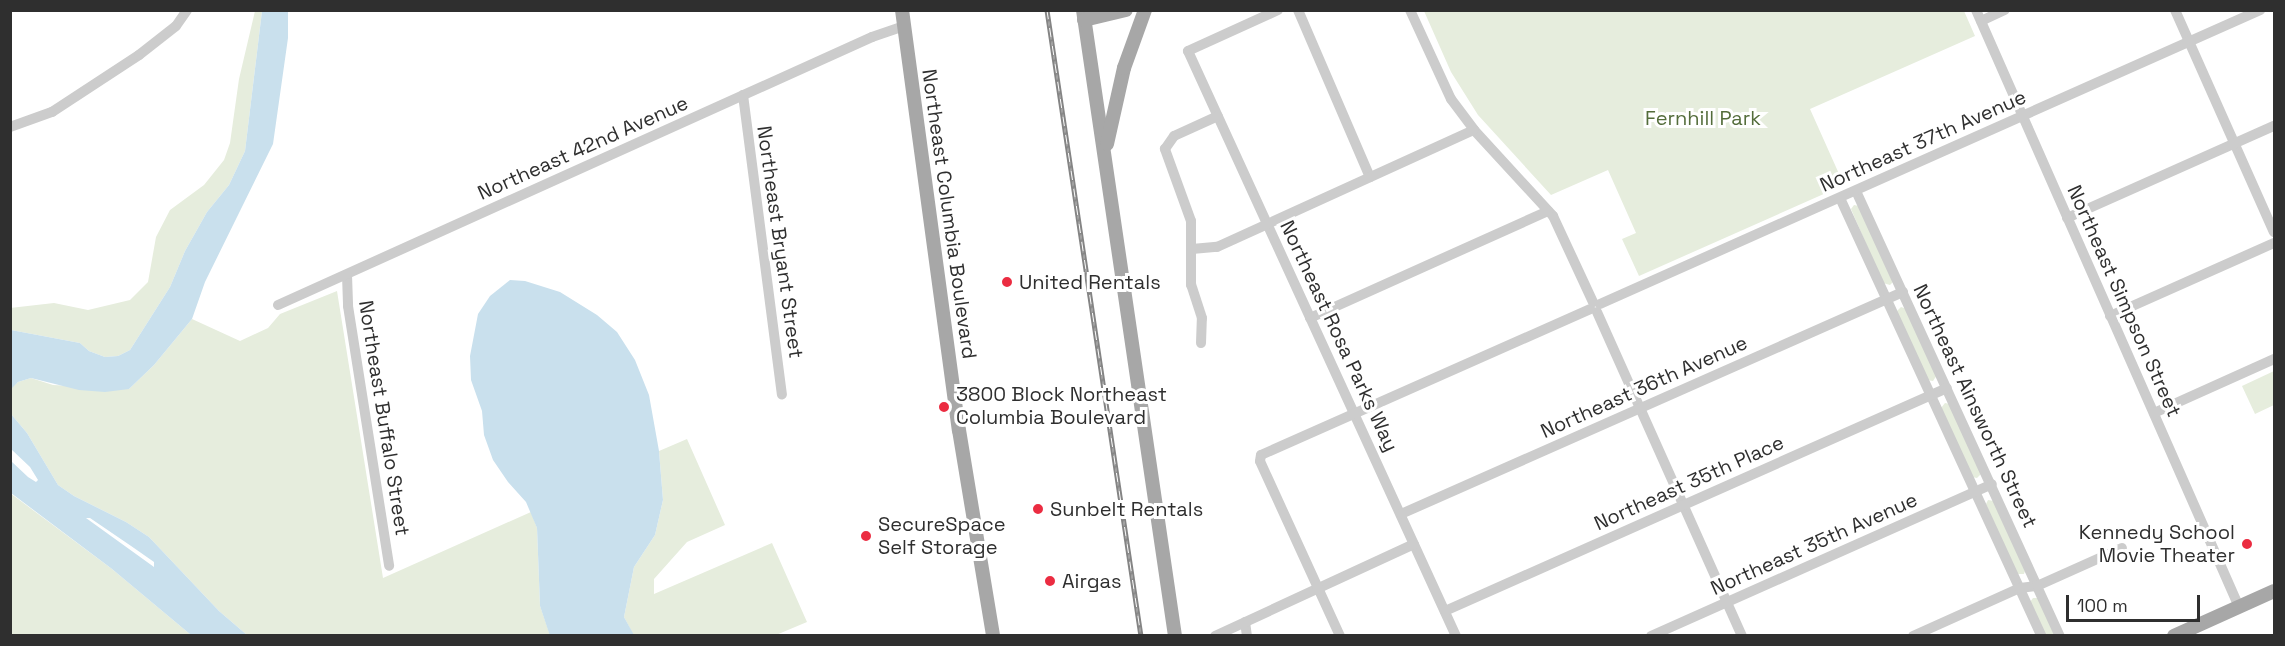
<!DOCTYPE html>
<html>
<head>
<meta charset="utf-8">
<style>
	body { margin:0 }
	#map { position:relative; width:2285px; height:646px; overflow:hidden; background:#fff; font-family:"Space Grotesk",sans-serif }
	div>[style] { position:absolute }
	[style*='--x'] { left:calc(var(--x)*1px); top:calc(var(--y)*1px); width:calc(var(--w)*1px); rotate:calc(var(--a)*1deg) }
	.green>* { inset:0; background:#e6eddd }
	.water>* { inset:0; background:#c9e0ed }
	.minor>* { height:10px; margin:-5px; padding:0 5px; transform-origin:5px; border-radius:5px; background:#ccc }
	.major>* { height:14px; margin:-7px; padding:0 7px; transform-origin:7px; border-radius:7px; background:#a7a7a7 }
	.rail>* { height:5px; margin-top:-2.5px; transform-origin:0; background:repeating-linear-gradient(90deg,#fff 0 9px,#848484 0 18px); box-sizing:border-box; border-block:2px solid #848484 }
	.dots>* { width:16px; height:16px; translate:-50% -50%; box-sizing:border-box; border:3px solid #fff; border-radius:50% }
	span { translate:-50% -50%; white-space:nowrap; text-align:center; line-height:1.15; -webkit-text-stroke:6px #fff; paint-order:stroke }
	.park-label { font-size:20px; color:#546d3b }
	.street-label { font-size:20px; color:#2f2f2f }
	.poi-label { font-size:20px; color:#2f2f2f }
	.left { translate:0 -50%; text-align:left }
	.right { translate:-100% -50%; text-align:right }
	.frame { position:absolute; inset:0; border:12px solid #2f2f2f; pointer-events:none }
	.scale { position:absolute; left:2066px; top:595px; width:134px; height:27px; box-sizing:border-box; border:3px solid #2f2f2f; border-top:0; padding-left:8px; font-size:18px; line-height:21px; white-space:nowrap; color:#2f2f2f; -webkit-text-stroke:4px #fff; paint-order:stroke }
</style>
</head>
<body>
<div id="map">
	<div class="green">
		<div style="clip-path:polygon(255px 11px,262px 11px,245px 151px,229px 185px,207px 212px,185px 251px,170px 287px,130px 350px,118px 356px,105px 357px,89px 351px,80px 343px,11px 330px,10px 308px,54px 303px,88px 310px,130px 300px,148px 282px,156px 237px,170px 210px,204px 185px,224px 160px,230px 143px,239px 79px)"></div>
		<div style="clip-path:polygon(1964px 11px,1975px 36px,1810px 109px,1844px 185px,1639px 276px,1622px 239px,1636px 233px,1608px 170px,1551px 195px,1478px 115px,1451px 72px,1424px 11px)"></div>
		<div style="clip-path:polygon(1854px 205px,1859px 206px,1893px 282px,1890px 285px,1883px 283px,1851px 209px)"></div>
		<div style="clip-path:polygon(337px 291px,383px 578px,531px 512px,537px 528px,540px 606px,550px 635px,247px 635px,219px 611px,149px 537px,126px 522px,74px 496px,58px 485px,27px 433px,11px 414px,10px 389px,18px 382px,31px 378px,53px 385px,129px 389px,154px 365px,192px 319px,240px 341px,268px 328px,280px 314px)"></div>
		<div style="clip-path:polygon(1901px 307px,1907px 309px,1937px 375px,1933px 381px,1927px 380px,1896px 312px)"></div>
		<div style="clip-path:polygon(2274px 371px,2274px 405px,2255px 414px,2242px 386px)"></div>
		<div style="clip-path:polygon(1945px 403px,1950px 404px,1981px 474px,1977px 478px,1972px 477px,1941px 408px)"></div>
		<div style="clip-path:polygon(687px 439px,725px 525px,687px 542px,654px 579px,654px 594px,772px 543px,807px 622px,776px 635px,634px 636px,624px 617px,634px 567px,655px 535px,663px 500px,659px 451px)"></div>
		<div style="clip-path:polygon(10px 493px,112px 569px,191px 635px,11px 635px)"></div>
		<div style="clip-path:polygon(1988px 500px,1994px 501px,2025px 571px,2024px 574px,2017px 574px,1986px 504px)"></div>
		<div style="clip-path:polygon(2033px 598px,2039px 598px,2056px 635px,2045px 635px,2030px 602px)"></div>
	</div>
	<div class="water">
		<div style="clip-path:polygon(262px 11px,288px 11px,288px 38px,273px 144px,205px 282px,192px 319px,154px 365px,129px 389px,105px 392px,79px 390px,31px 378px,18px 382px,11px 389px,11px 330px,80px 343px,89px 351px,105px 357px,118px 356px,130px 350px,170px 287px,185px 251px,207px 212px,229px 185px,245px 151px)"></div>
		<div style="clip-path:polygon(510px 280px,525px 281px,560px 292px,597px 315px,617px 332px,635px 360px,649px 395px,659px 451px,663px 500px,655px 535px,634px 567px,624px 617px,634px 635px,550px 636px,540px 606px,537px 528px,526px 502px,508px 482px,493px 460px,484px 435px,482px 411px,471px 380px,470px 356px,478px 314px,490px 296px)"></div>
		<div style="clip-path:polygon(evenodd,11px 414px,27px 433px,58px 485px,74px 496px,126px 522px,149px 537px,219px 611px,247px 635px,191px 635px,112px 569px,11px 493px,11px 461px,28px 477px,36px 482px,38px 480px,30px 467px,11px 449px,11px 414px,86px 518px,90px 518px,134px 548px,154px 562px,154px 567px,86px 518px)"></div>
	</div>
	<div class="minor">
		<div style="--x:1278;--y:10;--w:99;--a:155.5"></div>
		<div style="--x:1188;--y:51;--w:643;--a:65.39"></div>
		<div style="--x:1298;--y:10;--w:182;--a:66.7"></div>
		<div style="--x:1410;--y:10;--w:98;--a:65.3"></div>
		<div style="--x:1451;--y:99;--w:39;--a:53"></div>
		<div style="--x:1474;--y:130;--w:117;--a:47.4"></div>
		<div style="--x:1553;--y:216;--w:95;--a:65.1"></div>
		<div style="--x:1976;--y:10;--w:652;--a:66.22"></div>
		<div style="--x:2175;--y:10;--w:243;--a:66"></div>
		<div style="--x:1981;--y:21;--w:26;--a:-25"></div>
		<div style="--x:743;--y:95;--w:302;--a:82.6"></div>
		<div style="--x:10;--y:127;--w:45;--a:-19.7"></div>
		<div style="--x:52;--y:112;--w:104;--a:-33.2"></div>
		<div style="--x:139;--y:55;--w:47;--a:-38.1"></div>
		<div style="--x:176;--y:26;--w:19;--a:-55"></div>
		<div style="--x:1856;--y:191;--w:490;--a:65.4"></div>
		<div style="--x:1840;--y:198;--w:482;--a:65.3"></div>
		<div style="--x:2067;--y:218;--w:227;--a:-24"></div>
		<div style="--x:1192;--y:249;--w:25;--a:-5"></div>
		<div style="--x:1217;--y:247;--w:282;--a:-24.5"></div>
		<div style="--x:347;--y:275;--w:31;--a:88"></div>
		<div style="--x:348;--y:306;--w:263;--a:81"></div>
		<div style="--x:1600;--y:304;--w:723;--a:-24.01"></div>
		<div style="--x:278;--y:305;--w:652;--a:-24.28"></div>
		<div style="--x:872;--y:37;--w:34;--a:-19"></div>
		<div style="--x:1597;--y:312;--w:355;--a:65.9"></div>
		<div style="--x:2110;--y:316;--w:180;--a:-24"></div>
		<div style="--x:1310;--y:318;--w:261;--a:-24.2"></div>
		<div style="--x:1201;--y:343;--w:25;--a:-88"></div>
		<div style="--x:1202;--y:318;--w:35;--a:-108"></div>
		<div style="--x:1191;--y:285;--w:64;--a:-90"></div>
		<div style="--x:1191;--y:221;--w:77;--a:-109.9"></div>
		<div style="--x:1165;--y:149;--w:16;--a:-55"></div>
		<div style="--x:1174;--y:136;--w:48;--a:-24.4"></div>
		<div style="--x:2154;--y:413;--w:132;--a:-24.2"></div>
		<div style="--x:1401;--y:514;--w:549;--a:-23.86"></div>
		<div style="--x:1445;--y:611;--w:549;--a:-23.95"></div>
		<div style="--x:1245;--y:622;--w:14;--a:82"></div>
		<div style="--x:1215;--y:636;--w:219;--a:-24.8"></div>
		<div style="--x:1340;--y:636;--w:192;--a:-114.6"></div>
		<div style="--x:1260;--y:461;--w:6;--a:-81"></div>
		<div style="--x:1261;--y:455;--w:360;--a:-23.9"></div>
		<div style="--x:1651;--y:636;--w:373;--a:-24"></div>
		<div style="--x:1913;--y:636;--w:117;--a:-24.2"></div>
		<div style="--x:2020;--y:588;--w:17;--a:-7"></div>
		<div style="--x:2037;--y:586;--w:93;--a:-24.1"></div>
	</div>
	<div class="major">
		<div style="--x:902;--y:10;--w:424;--a:82.3"></div>
		<div style="--x:959;--y:430;--w:209;--a:80.6"></div>
		<div style="--x:1083;--y:10;--w:633;--a:81.64"></div>
		<div style="--x:1084;--y:20;--w:43;--a:-13.4"></div>
		<div style="--x:1107;--y:144;--w:78;--a:-77.4"></div>
		<div style="--x:1124;--y:68;--w:62;--a:-70.1"></div>
		<div style="--x:2174;--y:636;--w:110;--a:-24.2"></div>
	</div>
	<div class="rail">
		<div style="--x:1047;--y:10;--w:633;--a:81.46"></div>
	</div>
	<div class="dots">
		<div style="left:1007px;top:282px;background:#eb2c41"></div>
		<div style="left:944px;top:407px;background:#eb2c41"></div>
		<div style="left:1038px;top:509px;background:#eb2c41"></div>
		<div style="left:866px;top:536px;background:#eb2c41"></div>
		<div style="left:2247px;top:544px;background:#eb2c41"></div>
		<div style="left:1050px;top:581px;background:#eb2c41"></div>
	</div>
	<div class="park-label">
		<span style="left:1703px;top:118px">Fernhill Park</span>
	</div>
	<div class="street-label">
		<span style="left:1923px;top:141px;rotate:-24deg">Northeast 37th Avenue</span>
		<span style="left:583px;top:148px;rotate:-24deg">Northeast 42nd Avenue</span>
		<span style="left:949px;top:214px;rotate:82deg">Northeast Columbia Boulevard</span>
		<span style="left:780px;top:242px;rotate:82deg">Northeast Bryant Street</span>
		<span style="left:2124px;top:301px;rotate:66deg">Northeast Simpson Street</span>
		<span style="left:1339px;top:336px;rotate:65deg">Northeast Rosa Parks Way</span>
		<span style="left:1644px;top:387px;rotate:-24deg">Northeast 36th Avenue</span>
		<span style="left:1975px;top:406px;rotate:65deg">Northeast Ainsworth Street</span>
		<span style="left:384px;top:418px;rotate:81deg">Northeast Buffalo Street</span>
		<span style="left:1689px;top:483px;rotate:-24deg">Northeast 35th Place</span>
		<span style="left:1814px;top:544px;rotate:-24deg">Northeast 35th Avenue</span>
	</div>
	<div class="poi-label">
		<span class="left" style="left:1019px;top:282px">United Rentals</span>
		<span class="left" style="left:956px;top:406px">3800 Block Northeast<br>Columbia Boulevard</span>
		<span class="left" style="left:1050px;top:509px">Sunbelt Rentals</span>
		<span class="left" style="left:878px;top:536px">SecureSpace<br>Self Storage</span>
		<span class="right" style="left:2235px;top:544px">Kennedy School<br>Movie Theater</span>
		<span class="left" style="left:1062px;top:581px">Airgas</span>
	</div>
	<div class="frame"></div>
	<div class="scale">100 m</div>
</div>
</body>
</html>
